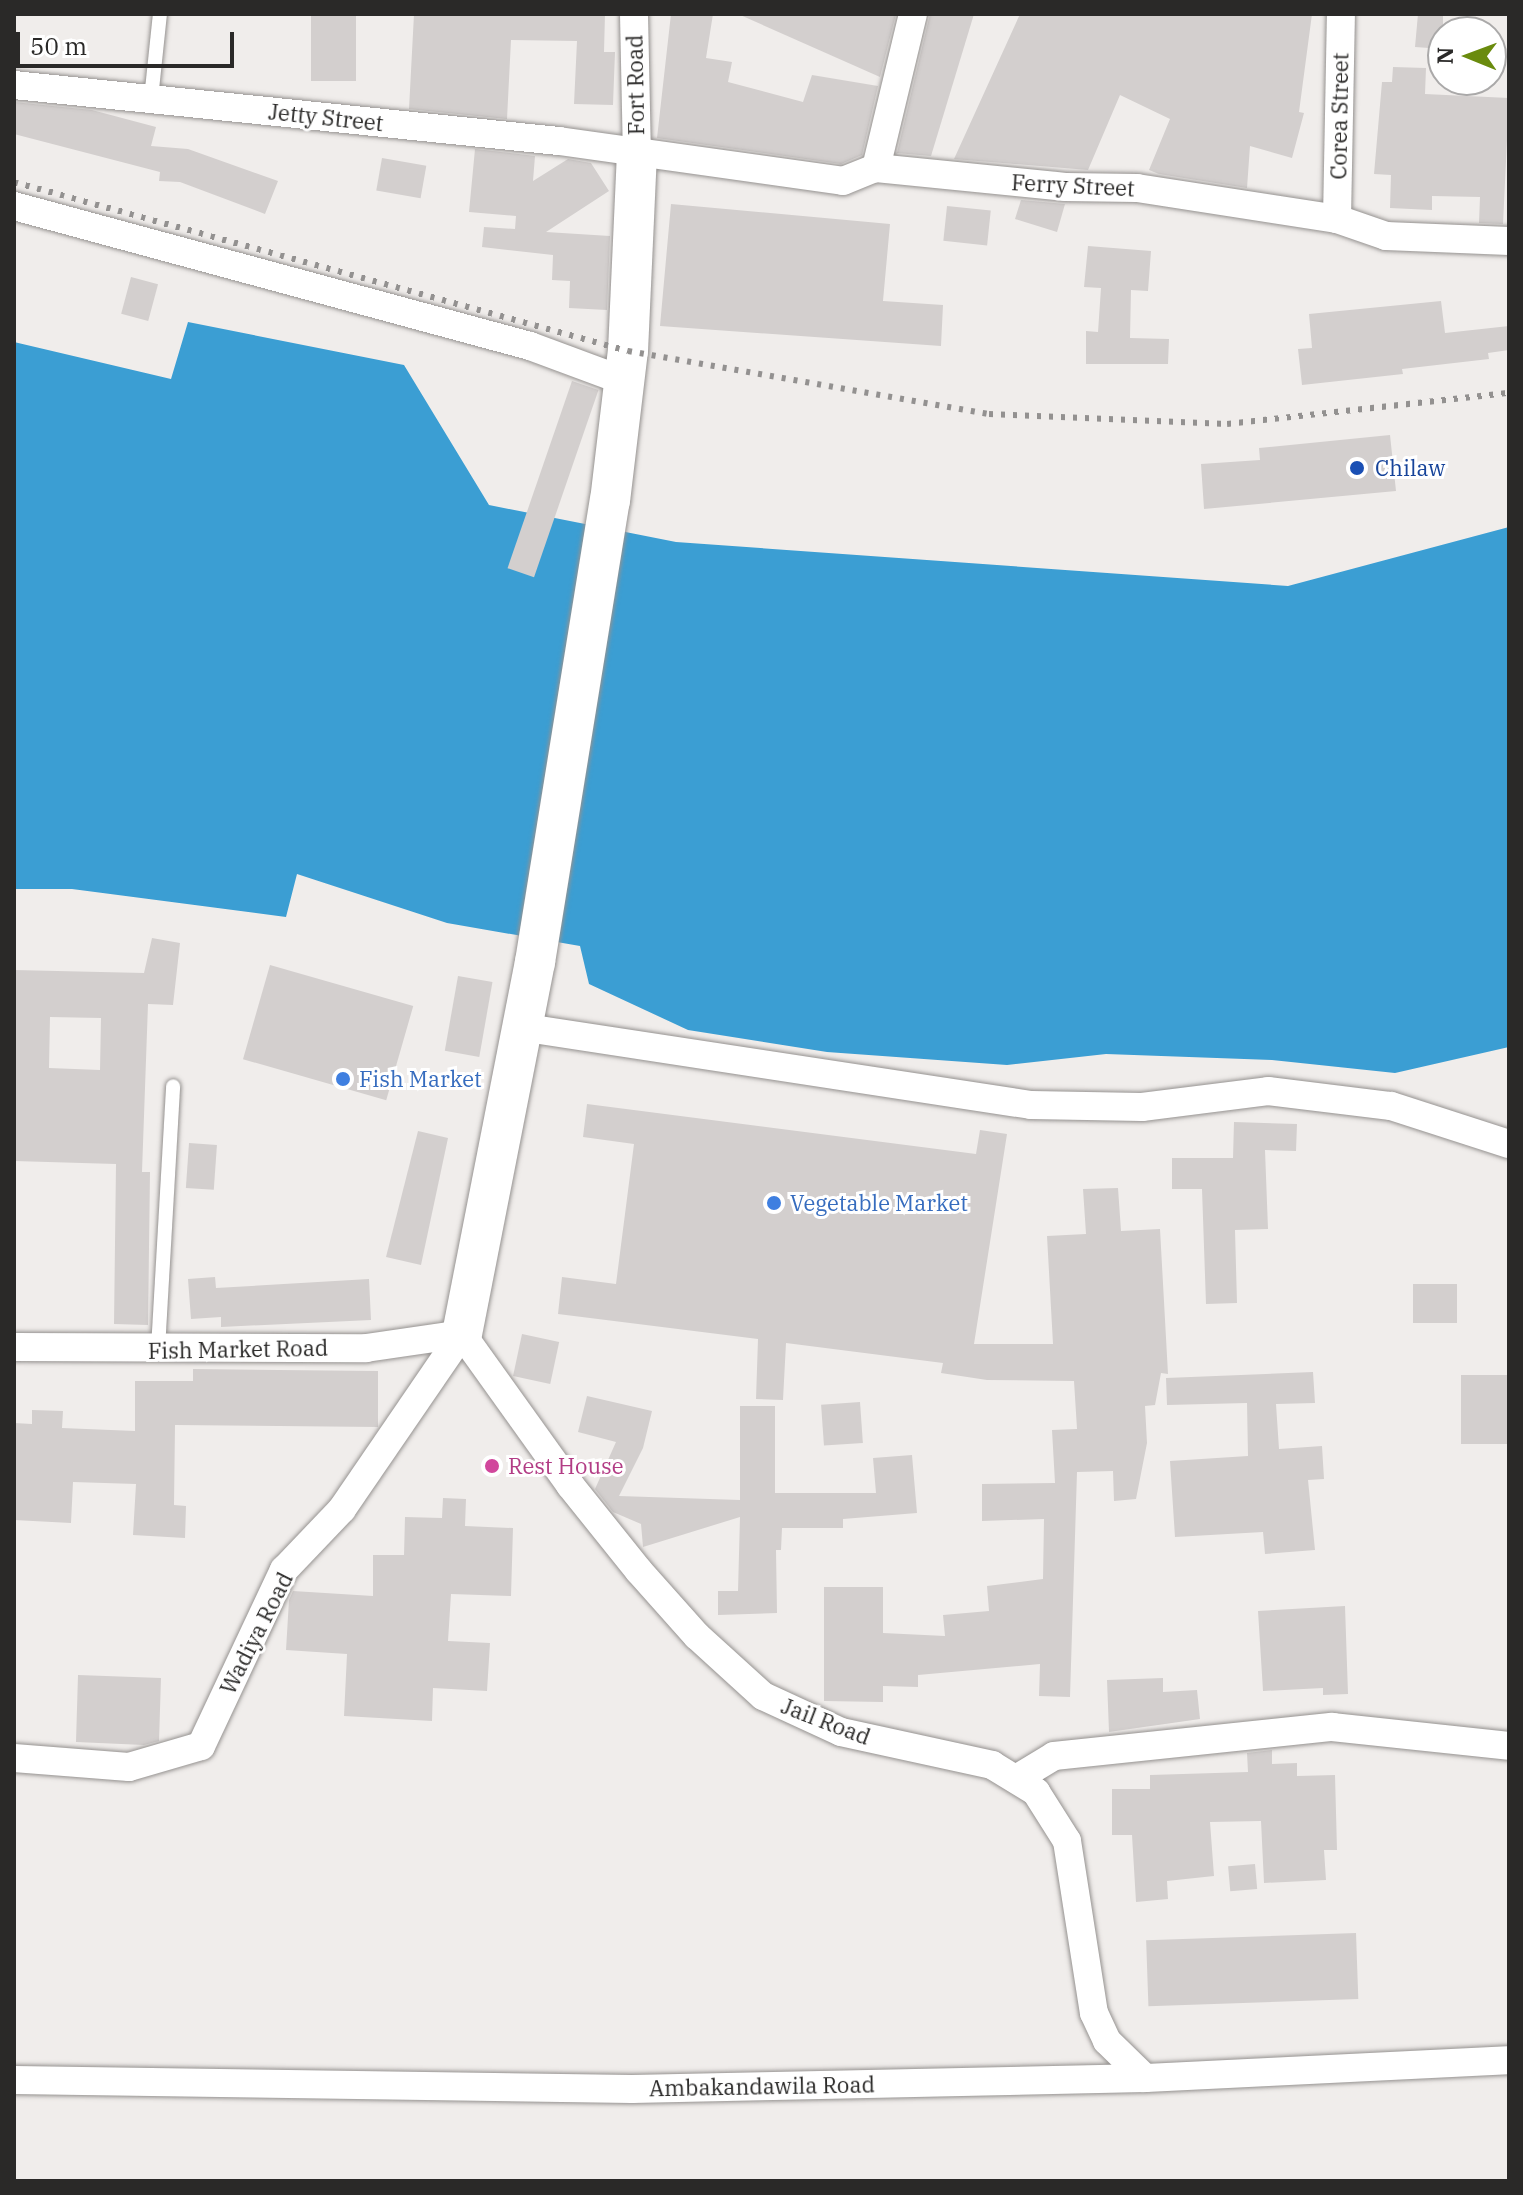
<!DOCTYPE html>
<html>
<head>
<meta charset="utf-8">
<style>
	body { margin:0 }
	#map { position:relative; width:1523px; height:2195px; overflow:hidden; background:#f0edeb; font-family:"IBM Plex Serif",serif }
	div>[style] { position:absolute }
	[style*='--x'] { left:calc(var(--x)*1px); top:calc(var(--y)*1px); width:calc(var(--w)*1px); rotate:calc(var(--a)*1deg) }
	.water>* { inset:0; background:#3b9ed3 }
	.building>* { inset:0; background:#d3cfce; transform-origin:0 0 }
	.roads { filter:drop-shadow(0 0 2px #959290) drop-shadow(0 0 2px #959290) }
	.lane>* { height:14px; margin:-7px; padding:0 7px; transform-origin:7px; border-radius:7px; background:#fff }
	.street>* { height:28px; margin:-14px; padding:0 14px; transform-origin:14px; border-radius:14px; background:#fff }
	.secondary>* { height:40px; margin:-20px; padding:0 20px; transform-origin:20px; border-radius:20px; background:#fff }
	.rail>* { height:6px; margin-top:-3px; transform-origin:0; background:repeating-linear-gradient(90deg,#939190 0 4px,transparent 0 12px) }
	.dots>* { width:22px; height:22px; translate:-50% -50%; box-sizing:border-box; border:4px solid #fff; border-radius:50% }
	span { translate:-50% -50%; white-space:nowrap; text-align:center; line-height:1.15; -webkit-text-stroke:6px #fff; paint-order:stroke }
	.street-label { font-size:22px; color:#2a2928 }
	.transit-label { font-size:22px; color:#164399 }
	.left { translate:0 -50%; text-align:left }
	.shop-label { font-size:22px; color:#366cbe }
	.hotel-label { font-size:22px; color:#b23c85 }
	.frame { position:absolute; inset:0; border:16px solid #2a2928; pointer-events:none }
	.north { position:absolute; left:1427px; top:16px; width:80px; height:80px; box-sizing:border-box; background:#fff; border:2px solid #aaa9a9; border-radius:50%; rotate:271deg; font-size:22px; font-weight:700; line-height:32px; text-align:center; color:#2a2928 }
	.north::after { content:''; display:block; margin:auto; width:28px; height:36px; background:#6a8b0e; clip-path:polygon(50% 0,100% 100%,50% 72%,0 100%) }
	.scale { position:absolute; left:16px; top:32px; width:218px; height:36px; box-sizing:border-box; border:4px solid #2a2928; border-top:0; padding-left:10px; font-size:24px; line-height:28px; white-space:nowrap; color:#2a2928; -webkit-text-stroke:6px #fff; paint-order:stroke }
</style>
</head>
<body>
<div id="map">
	<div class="water">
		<div style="clip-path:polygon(188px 322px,404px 365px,489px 505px,676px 542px,1288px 586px,1509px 527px,1509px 1047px,1395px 1073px,1272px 1060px,1106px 1054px,1007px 1065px,827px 1052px,688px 1030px,589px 984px,580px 946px,447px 923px,297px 874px,286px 917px,72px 889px,14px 889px,14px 342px,171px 379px)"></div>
	</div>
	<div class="building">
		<div style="left:311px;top:14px;width:45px;height:67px"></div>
		<div style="clip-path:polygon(414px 14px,605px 14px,604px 52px,615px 52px,613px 105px,574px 104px,577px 41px,511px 40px,507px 119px,409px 109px)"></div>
		<div style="clip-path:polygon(671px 14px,713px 14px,706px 58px,732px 62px,728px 82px,803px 102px,812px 75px,878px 86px,862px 155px,841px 164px,657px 138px)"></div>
		<div style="clip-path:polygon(738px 14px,896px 14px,880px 77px)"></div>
		<div style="clip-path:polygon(930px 14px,974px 14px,931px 156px,897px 153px)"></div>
		<div style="clip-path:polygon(1020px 14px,1312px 14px,1299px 112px,1304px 113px,1292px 158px,1250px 146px,1247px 188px,1159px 174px,1149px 170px,1170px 119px,1120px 95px,1088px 170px,954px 159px)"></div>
		<div style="clip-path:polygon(1418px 14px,1443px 14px,1443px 49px,1415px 47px)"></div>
		<div style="clip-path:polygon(1393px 67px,1426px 68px,1425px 94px,1509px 98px,1503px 224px,1479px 223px,1480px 197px,1432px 196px,1432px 210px,1390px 208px,1391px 175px,1374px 174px,1382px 82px,1392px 82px)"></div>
		<div style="clip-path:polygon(14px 102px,92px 110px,156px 127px,151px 146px,188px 149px,278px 181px,265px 214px,180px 182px,159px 181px,160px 172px,14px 134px)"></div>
		<div style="clip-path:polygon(475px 149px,535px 156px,533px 181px,568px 159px,591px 163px,609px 191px,546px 232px,610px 236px,607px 310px,569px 308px,570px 281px,552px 280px,553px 255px,482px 247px,484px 227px,515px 229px,516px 216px,469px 212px)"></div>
		<div style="left:382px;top:158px;width:45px;height:33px;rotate:10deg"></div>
		<div style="clip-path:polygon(1021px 200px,1065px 204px,1057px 232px,1015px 219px)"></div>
		<div style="clip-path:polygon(671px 204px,890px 224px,883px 301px,943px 305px,941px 346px,660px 326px)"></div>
		<div style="left:947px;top:206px;width:44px;height:35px;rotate:6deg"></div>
		<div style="clip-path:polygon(1088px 246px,1151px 251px,1148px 291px,1131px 290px,1130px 338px,1169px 339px,1168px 364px,1086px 364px,1086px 331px,1098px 332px,1101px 288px,1084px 287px)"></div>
		<div style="left:131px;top:277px;width:28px;height:38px;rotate:15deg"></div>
		<div style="clip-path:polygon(1441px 301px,1445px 333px,1509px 326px,1509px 350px,1488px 353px,1489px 359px,1402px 369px,1403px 374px,1302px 385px,1298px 349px,1312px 348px,1309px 314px)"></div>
		<div style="left:572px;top:381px;width:28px;height:198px;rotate:19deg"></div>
		<div style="clip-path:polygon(1390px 435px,1396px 491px,1204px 509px,1201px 464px,1260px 460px,1259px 448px)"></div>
		<div style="clip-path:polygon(evenodd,152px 938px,180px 943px,173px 1005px,148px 1004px,142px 1172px,150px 1172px,148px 1325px,114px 1324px,116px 1164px,14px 1161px,14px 970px,144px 973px,152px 938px,50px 1017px,101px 1018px,100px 1070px,49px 1068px,50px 1017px)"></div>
		<div style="left:270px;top:965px;width:149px;height:98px;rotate:16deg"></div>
		<div style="left:458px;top:976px;width:35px;height:76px;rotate:10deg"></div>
		<div style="clip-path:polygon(587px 1104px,976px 1154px,980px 1130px,1007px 1134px,974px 1344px,1053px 1344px,1047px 1236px,1086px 1234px,1083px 1189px,1118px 1188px,1121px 1231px,1160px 1229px,1168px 1374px,1161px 1373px,1155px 1405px,1145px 1406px,1147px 1443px,1136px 1499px,1114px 1501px,1113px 1471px,1077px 1472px,1070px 1697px,1039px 1696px,1040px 1664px,918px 1675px,918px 1687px,883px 1686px,883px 1702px,824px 1701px,824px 1587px,883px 1587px,883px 1633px,945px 1636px,943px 1615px,989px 1611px,987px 1586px,1043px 1579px,1044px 1519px,982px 1521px,982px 1484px,1055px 1483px,1052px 1430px,1077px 1429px,1074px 1381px,987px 1380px,941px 1373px,943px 1363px,786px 1343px,783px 1400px,756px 1399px,758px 1339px,558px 1314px,562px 1277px,616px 1284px,634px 1144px,583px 1137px)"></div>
		<div style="clip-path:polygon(1234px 1122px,1297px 1124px,1296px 1151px,1265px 1150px,1268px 1229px,1235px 1230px,1237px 1303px,1206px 1304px,1202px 1189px,1172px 1189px,1172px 1158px,1233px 1158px)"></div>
		<div style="clip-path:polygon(418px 1131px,448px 1138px,421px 1265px,386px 1257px)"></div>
		<div style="left:189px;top:1143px;width:28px;height:45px;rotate:4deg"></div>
		<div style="clip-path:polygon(215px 1277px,216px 1288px,369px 1279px,371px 1320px,221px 1327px,221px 1317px,191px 1319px,188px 1279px)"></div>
		<div style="left:1413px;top:1284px;width:44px;height:39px"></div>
		<div style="left:522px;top:1334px;width:38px;height:43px;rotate:12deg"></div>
		<div style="clip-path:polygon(193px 1369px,378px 1371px,378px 1427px,175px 1425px,174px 1505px,186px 1506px,185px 1538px,133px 1535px,136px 1484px,73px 1482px,71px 1523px,14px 1520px,14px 1423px,32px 1424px,32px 1410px,63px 1411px,62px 1428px,135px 1431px,135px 1381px,193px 1381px)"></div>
		<div style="clip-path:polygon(1313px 1372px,1315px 1403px,1276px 1404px,1279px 1449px,1322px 1446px,1324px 1479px,1308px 1480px,1315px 1550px,1265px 1554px,1263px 1532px,1175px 1537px,1170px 1461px,1248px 1456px,1247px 1403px,1167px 1405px,1166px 1378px)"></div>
		<div style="left:1509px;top:1375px;width:69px;height:48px;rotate:90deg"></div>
		<div style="clip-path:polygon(587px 1396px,652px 1411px,643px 1448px,619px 1496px,740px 1500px,740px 1406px,775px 1406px,775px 1493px,876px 1493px,873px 1458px,912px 1455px,917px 1513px,843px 1519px,843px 1528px,782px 1528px,781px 1550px,776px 1550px,777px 1613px,718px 1615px,718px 1591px,738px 1591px,740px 1517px,643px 1547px,641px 1524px,613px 1512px,595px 1489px,616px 1442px,578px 1432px)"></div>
		<div style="left:860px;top:1402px;width:41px;height:39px;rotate:86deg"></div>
		<div style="clip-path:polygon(443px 1498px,466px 1499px,465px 1526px,513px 1528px,511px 1596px,451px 1594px,448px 1641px,490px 1643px,487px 1691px,433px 1688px,432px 1721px,344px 1716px,347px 1654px,286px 1650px,289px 1600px,293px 1591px,373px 1596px,373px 1555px,404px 1555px,405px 1517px,442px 1518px)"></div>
		<div style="clip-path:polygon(1345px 1606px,1348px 1694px,1323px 1695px,1323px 1688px,1263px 1691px,1258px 1611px)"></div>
		<div style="clip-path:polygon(78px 1675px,161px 1678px,159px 1741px,144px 1745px,76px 1742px)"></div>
		<div style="clip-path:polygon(1163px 1678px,1163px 1692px,1197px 1690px,1200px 1719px,1109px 1732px,1107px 1680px)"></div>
		<div style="clip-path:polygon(1272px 1750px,1272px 1764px,1297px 1763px,1297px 1776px,1335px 1775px,1337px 1850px,1324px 1850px,1326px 1880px,1264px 1883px,1261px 1821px,1210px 1822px,1214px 1876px,1167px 1881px,1168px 1899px,1136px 1902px,1132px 1835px,1112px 1835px,1112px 1789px,1150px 1789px,1150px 1775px,1248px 1772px,1247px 1753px)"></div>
		<div style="left:1255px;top:1864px;width:25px;height:27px;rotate:85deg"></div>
		<div style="left:1356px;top:1933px;width:66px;height:210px;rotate:88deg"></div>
	</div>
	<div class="roads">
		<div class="lane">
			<div style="--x:151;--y:99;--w:85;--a:-84"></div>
			<div style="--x:158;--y:1349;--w:263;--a:-86.7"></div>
		</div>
		<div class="street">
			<div style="--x:634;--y:14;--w:141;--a:88.8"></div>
			<div style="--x:14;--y:85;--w:548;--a:5.87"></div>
			<div style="--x:559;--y:141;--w:287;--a:8"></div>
			<div style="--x:843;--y:181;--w:35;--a:-22"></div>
			<div style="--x:876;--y:168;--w:190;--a:5.7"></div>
			<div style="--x:1065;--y:187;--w:72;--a:0.8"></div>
			<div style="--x:1137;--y:188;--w:202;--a:8.8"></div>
			<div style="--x:1337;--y:219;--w:52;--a:19.1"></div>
			<div style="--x:1386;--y:236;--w:123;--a:2.3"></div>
			<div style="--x:876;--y:168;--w:158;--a:-76.5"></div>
			<div style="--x:14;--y:206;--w:535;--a:15.18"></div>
			<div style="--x:530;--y:346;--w:100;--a:20.4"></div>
			<div style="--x:1337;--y:219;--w:205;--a:-88.9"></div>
			<div style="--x:520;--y:1027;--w:517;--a:8.68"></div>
			<div style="--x:1031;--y:1105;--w:111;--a:1"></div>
			<div style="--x:1142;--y:1107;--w:127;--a:-7.2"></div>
			<div style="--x:1268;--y:1091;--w:124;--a:7"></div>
			<div style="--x:1391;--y:1106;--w:124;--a:17.9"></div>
			<div style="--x:462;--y:1334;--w:186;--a:54.4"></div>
			<div style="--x:570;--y:1485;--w:110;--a:51.3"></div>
			<div style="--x:639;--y:1571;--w:87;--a:48.3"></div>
			<div style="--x:697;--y:1636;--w:89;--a:42.3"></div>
			<div style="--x:763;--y:1696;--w:86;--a:24.8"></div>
			<div style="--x:841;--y:1732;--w:155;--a:12.3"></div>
			<div style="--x:992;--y:1765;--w:52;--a:31.5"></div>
			<div style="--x:1036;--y:1792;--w:58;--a:57.7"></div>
			<div style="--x:1067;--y:1841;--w:174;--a:81.1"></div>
			<div style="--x:1094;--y:2013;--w:31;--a:65"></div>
			<div style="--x:1107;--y:2041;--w:53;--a:44.2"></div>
			<div style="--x:14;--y:1347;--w:352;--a:0.2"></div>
			<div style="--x:366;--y:1348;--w:97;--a:-8.3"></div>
			<div style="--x:14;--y:1758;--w:115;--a:4.5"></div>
			<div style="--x:129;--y:1767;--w:75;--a:-16.3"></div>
			<div style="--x:201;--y:1746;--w:195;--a:-64.8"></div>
			<div style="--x:284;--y:1570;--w:84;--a:-46.4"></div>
			<div style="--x:342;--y:1509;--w:212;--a:-55.6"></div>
			<div style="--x:1016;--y:1779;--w:44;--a:-31.2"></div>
			<div style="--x:1054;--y:1756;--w:280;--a:-6"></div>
			<div style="--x:1332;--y:1727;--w:178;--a:6.1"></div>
			<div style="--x:14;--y:2080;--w:618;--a:0.83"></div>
			<div style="--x:632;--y:2089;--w:513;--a:-1.23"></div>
			<div style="--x:1145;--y:2078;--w:364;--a:-2.8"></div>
		</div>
		<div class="secondary">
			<div style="--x:462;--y:1334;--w:379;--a:-78.9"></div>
			<div style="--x:535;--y:962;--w:467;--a:-80.8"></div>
			<div style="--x:610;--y:501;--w:151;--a:-83.2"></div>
			<div style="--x:628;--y:351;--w:196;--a:-87.4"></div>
		</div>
	</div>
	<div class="rail">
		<div style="--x:14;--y:182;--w:637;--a:15.39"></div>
		<div style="--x:628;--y:351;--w:366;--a:9.9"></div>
		<div style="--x:989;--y:414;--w:238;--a:2.4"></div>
		<div style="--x:1227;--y:424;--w:284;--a:-6.3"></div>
	</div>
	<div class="dots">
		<div style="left:1357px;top:468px;background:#1a4fb4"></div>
		<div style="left:343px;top:1079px;background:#3f7fe0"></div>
		<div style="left:774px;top:1203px;background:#3f7fe0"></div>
		<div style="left:492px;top:1466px;background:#d1479c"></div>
	</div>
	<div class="street-label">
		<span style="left:635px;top:85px;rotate:-91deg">Fort Road</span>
		<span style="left:1339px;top:116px;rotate:-89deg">Corea Street</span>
		<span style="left:326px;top:117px;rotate:6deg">Jetty Street</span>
		<span style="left:1073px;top:185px;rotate:3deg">Ferry Street</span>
		<span style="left:238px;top:1349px;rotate:-1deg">Fish Market Road</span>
		<span style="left:256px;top:1633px;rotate:-63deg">Wadiya Road</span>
		<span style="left:826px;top:1721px;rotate:21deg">Jail Road</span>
		<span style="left:762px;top:2086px;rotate:-1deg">Ambakandawila Road</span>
	</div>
	<div class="transit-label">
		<span class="left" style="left:1375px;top:468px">Chilaw</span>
	</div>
	<div class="shop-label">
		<span class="left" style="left:359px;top:1079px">Fish Market</span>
		<span class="left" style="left:790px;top:1203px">Vegetable Market</span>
	</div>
	<div class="hotel-label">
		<span class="left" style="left:508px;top:1466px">Rest House</span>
	</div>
	<div class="frame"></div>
	<div class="north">N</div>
	<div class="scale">50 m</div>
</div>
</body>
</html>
